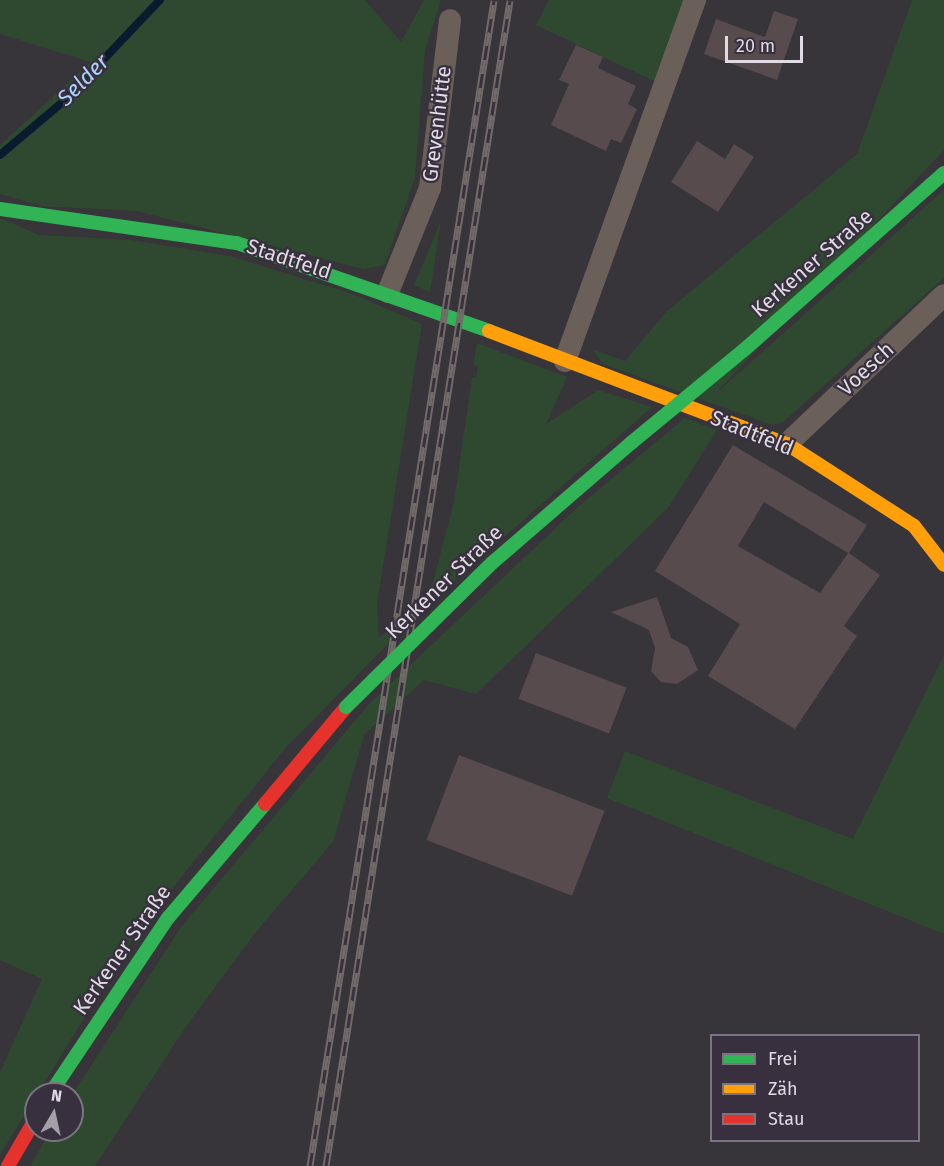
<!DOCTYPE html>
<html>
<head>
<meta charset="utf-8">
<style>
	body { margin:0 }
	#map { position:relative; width:944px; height:1166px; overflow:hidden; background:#37343a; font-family:"Fira Sans",sans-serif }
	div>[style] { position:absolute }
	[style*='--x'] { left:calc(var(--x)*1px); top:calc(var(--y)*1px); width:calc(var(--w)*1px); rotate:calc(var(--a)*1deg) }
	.green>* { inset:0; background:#2f4931 }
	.stream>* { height:8px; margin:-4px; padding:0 4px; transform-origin:4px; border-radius:4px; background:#081b2f }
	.building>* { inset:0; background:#574b4d; transform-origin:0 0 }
	.street>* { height:22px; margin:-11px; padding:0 11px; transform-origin:11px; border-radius:11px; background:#6b6059 }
	.fast>* { height:14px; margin:-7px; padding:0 7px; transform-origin:7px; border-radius:7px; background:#30b455 }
	.slow>* { height:14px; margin:-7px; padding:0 7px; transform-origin:7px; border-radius:7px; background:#ff9f0a }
	.jam>* { height:14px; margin:-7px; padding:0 7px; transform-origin:7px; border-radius:7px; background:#e5322d }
	.rail>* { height:7px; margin-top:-3.5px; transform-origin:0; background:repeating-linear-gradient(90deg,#38303e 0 14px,#726a68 0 28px); box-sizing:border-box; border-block:2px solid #726a68 }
	.fast-bridge>* { height:14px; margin:-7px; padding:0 7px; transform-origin:7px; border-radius:7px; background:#30b455 }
	span { translate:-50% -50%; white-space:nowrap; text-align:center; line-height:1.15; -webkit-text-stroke:4.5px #38303e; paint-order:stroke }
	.street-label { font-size:21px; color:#dfdae3 }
	.water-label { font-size:22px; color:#acd4fb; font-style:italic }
	.legend { position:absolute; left:710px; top:1034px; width:210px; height:108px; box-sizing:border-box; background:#38303e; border:2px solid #7b7480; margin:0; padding:8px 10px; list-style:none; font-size:18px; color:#dfdae3 }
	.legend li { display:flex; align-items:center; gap:12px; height:30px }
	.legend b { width:30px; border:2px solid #7b7480 }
	.north { position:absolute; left:24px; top:1082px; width:60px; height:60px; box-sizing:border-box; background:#38303e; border:2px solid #7b7480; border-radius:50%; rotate:9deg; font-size:16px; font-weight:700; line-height:24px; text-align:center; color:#dfdae3 }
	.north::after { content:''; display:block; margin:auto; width:21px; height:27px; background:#a4a0a8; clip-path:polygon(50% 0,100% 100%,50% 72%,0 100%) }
	.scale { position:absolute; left:725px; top:36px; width:78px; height:27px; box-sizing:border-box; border:3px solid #dfdae3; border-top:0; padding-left:8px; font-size:18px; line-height:21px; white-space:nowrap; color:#dfdae3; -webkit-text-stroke:4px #38303e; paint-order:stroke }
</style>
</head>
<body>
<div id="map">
	<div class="green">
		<div style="clip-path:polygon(0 0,365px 0,401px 42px,424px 0,441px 0,425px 50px,415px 177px,385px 265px,363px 269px,137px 211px,40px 206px,0 194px,0 145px,91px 62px,0 34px)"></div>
		<div style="clip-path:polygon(549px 0,684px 0,656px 82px,536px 25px)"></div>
		<div style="clip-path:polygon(912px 0,944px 0,944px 150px,714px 395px,944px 190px,944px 278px,782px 423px,772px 425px,603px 364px,592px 349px,625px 361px,667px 311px,857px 154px)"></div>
		<div style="clip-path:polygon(0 218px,39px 235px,131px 240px,230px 256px,353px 294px,422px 324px,377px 603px,379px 638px,431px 590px,454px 502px,472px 378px,476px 378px,478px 366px,473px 365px,477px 343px,567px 377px,546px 424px,598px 390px,652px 407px,429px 603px,287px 746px,137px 932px,0 1155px,0 1072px,42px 979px,0 960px)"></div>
		<div style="clip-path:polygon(441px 221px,430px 292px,414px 285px)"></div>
		<div style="clip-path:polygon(685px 418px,717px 430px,668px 508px,476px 694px,424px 680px,364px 735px,333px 842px,255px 933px,185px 1028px,95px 1166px,30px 1166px,51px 1130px,72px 1130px,72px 1095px,181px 927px,369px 704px,580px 505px)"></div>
		<div style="clip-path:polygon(944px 655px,944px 934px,607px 798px,625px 751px,853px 839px)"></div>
	</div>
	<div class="stream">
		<div style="--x:0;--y:155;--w:85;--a:-40.2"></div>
		<div style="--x:65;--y:100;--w:138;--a:-46.5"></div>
	</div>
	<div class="building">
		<div style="clip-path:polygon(774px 11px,798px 19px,777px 80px,704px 54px,716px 19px,765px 37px)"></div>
		<div style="clip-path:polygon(576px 45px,603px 57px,598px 68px,636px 86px,628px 104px,637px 109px,621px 143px,611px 139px,606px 151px,551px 125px,569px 84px,559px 80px)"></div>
		<div style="clip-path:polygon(697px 141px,725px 159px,734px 144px,754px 157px,718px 212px,671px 182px)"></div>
		<div style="clip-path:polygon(evenodd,733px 445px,867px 525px,849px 553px,880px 575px,844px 626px,857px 636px,795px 729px,708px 676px,740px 624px,655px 571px,733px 445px,764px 502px,848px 553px,820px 593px,738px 546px,764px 502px)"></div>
		<div style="clip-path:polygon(657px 597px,671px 638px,688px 647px,698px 670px,677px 684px,661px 682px,651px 671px,655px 648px,649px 630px,611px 612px)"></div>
		<div style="left:536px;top:653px;width:97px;height:49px;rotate:21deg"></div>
		<div style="left:459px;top:755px;width:156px;height:91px;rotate:21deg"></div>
	</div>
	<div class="street">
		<div style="--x:388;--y:292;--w:112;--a:-68"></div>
		<div style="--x:430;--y:188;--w:169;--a:-83.2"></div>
		<div style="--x:565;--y:361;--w:384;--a:-70.2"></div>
		<div style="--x:787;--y:444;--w:216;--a:-43.5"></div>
	</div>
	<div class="fast">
		<div style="--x:0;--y:209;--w:239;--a:8.2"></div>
		<div style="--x:237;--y:243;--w:267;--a:19.2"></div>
		<div style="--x:744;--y:350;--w:267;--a:-41.5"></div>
		<div style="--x:492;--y:563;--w:184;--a:-40.8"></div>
		<div style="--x:50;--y:1094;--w:212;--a:-56.2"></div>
		<div style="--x:168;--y:918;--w:150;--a:-49.6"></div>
	</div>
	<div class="slow">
		<div style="--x:489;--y:331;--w:319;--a:20.8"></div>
		<div style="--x:787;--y:444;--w:151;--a:32.8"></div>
		<div style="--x:914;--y:526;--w:49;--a:52.4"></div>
	</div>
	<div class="jam">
		<div style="--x:265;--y:804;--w:126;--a:-50.1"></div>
		<div style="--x:8;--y:1166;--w:56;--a:-59.7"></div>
	</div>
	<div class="rail">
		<div style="--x:310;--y:1166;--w:1180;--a:-81.03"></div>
		<div style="--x:326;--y:1166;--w:1180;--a:-81.03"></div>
	</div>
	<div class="fast-bridge">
		<div style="--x:631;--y:443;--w:146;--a:-39.5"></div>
		<div style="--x:346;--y:707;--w:205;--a:-44.6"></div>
	</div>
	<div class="street-label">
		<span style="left:437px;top:124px;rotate:-83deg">Grevenhütte</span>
		<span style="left:289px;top:259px;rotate:18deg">Stadtfeld</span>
		<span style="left:812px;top:263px;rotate:-41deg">Kerkener Straße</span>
		<span style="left:866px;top:369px;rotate:-43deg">Voesch</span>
		<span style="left:752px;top:433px;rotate:22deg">Stadtfeld</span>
		<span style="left:444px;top:582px;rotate:-44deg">Kerkener Straße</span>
		<span style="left:122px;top:950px;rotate:-55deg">Kerkener Straße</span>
	</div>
	<div class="water-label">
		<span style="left:83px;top:80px;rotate:-45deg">Selder</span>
	</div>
	<ul class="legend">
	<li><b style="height:8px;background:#30b455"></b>Frei</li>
	<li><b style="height:8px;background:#ff9f0a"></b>Zäh</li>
	<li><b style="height:8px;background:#e5322d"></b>Stau</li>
	</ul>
	<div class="north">N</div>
	<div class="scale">20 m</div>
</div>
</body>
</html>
